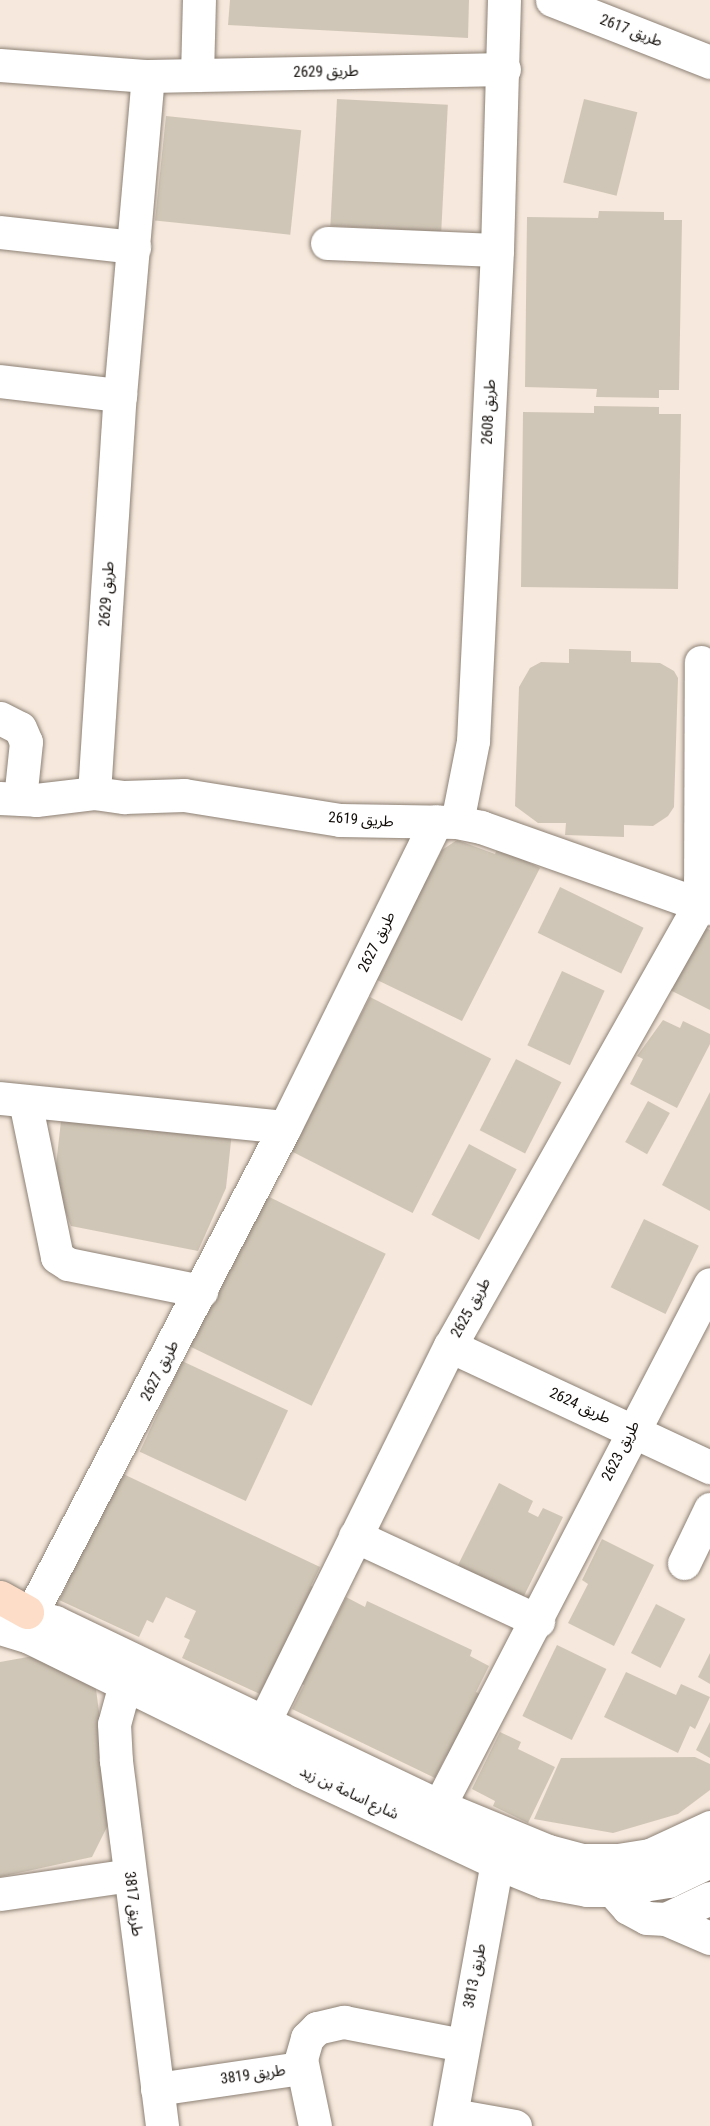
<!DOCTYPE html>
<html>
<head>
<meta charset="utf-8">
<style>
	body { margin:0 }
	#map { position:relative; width:710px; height:2126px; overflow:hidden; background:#f6e8dc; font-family:"Roboto Condensed","Noto Sans Arabic",sans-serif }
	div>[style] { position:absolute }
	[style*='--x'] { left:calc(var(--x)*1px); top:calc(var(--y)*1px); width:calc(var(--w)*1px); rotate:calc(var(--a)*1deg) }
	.building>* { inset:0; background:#d0c6b7; transform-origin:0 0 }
	.roads { filter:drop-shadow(0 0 2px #8d8175) drop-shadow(0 0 2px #8d8175) }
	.minor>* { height:33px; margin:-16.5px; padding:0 16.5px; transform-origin:16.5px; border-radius:16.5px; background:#fff }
	.major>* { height:33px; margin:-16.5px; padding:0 16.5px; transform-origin:16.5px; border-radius:16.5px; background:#fdddc7 }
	span { translate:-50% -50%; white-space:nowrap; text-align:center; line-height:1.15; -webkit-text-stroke:4.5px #fff; paint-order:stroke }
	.street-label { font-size:15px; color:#0f0b07 }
</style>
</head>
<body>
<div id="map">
	<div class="building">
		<div style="clip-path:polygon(230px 0,469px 0,468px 38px,228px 25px)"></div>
		<div style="left:337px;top:99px;width:111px;height:127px;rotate:3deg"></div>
		<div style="left:584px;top:99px;width:55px;height:86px;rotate:14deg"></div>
		<div style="left:166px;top:116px;width:136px;height:105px;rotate:6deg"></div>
		<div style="clip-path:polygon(599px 211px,664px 212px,664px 220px,682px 220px,679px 390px,659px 390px,659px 398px,596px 397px,597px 389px,525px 387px,527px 217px,598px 218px)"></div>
		<div style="clip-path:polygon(594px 406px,659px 407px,659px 414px,681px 414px,678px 589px,521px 587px,523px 412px,594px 413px)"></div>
		<div style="clip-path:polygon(569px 649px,631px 651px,631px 662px,660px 663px,674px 671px,678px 678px,674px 807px,668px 816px,653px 826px,624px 825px,624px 837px,565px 835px,566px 823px,538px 823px,515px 806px,519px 687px,530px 668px,541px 662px,569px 663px)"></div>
		<div style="clip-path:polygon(457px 840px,495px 854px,498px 847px,540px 868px,462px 1021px,373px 978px,390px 935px,397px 939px,409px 915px,402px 911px,423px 867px,431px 871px,442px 850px)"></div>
		<div style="left:560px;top:887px;width:93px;height:51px;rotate:26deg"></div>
		<div style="clip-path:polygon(695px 922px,710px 930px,710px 1010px,662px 986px)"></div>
		<div style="left:562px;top:971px;width:47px;height:82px;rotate:25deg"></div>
		<div style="left:370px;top:997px;width:136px;height:173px;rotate:27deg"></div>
		<div style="clip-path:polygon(663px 1020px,680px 1028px,683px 1021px,710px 1034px,710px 1044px,677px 1108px,630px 1084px,643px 1059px,637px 1056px)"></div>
		<div style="left:516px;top:1059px;width:51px;height:80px;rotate:27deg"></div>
		<div style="clip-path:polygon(710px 1092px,710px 1211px,662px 1185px)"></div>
		<div style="left:648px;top:1101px;width:25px;height:47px;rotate:29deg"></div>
		<div style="clip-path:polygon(62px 1112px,232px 1132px,226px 1188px,198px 1251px,71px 1226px,54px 1183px)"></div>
		<div style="left:469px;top:1144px;width:54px;height:80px;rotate:28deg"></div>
		<div style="left:259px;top:1192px;width:141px;height:169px;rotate:26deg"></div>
		<div style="left:644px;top:1219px;width:61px;height:76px;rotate:26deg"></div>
		<div style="left:182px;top:1361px;width:117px;height:100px;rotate:25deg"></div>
		<div style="clip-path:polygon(119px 1472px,320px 1567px,311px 1586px,321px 1591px,260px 1694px,182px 1658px,190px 1640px,184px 1637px,196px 1611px,166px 1597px,153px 1623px,147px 1620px,139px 1637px,59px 1600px,68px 1583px,61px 1579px)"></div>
		<div style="clip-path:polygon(499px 1483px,533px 1501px,528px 1512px,538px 1517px,543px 1508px,563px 1517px,518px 1608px,453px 1575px)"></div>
		<div style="clip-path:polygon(602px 1539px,654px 1565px,614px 1646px,568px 1623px,588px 1584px,582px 1580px)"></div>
		<div style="clip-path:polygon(346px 1597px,365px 1607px,367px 1601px,472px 1650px,470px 1656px,489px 1666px,476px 1692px,482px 1695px,451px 1759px,446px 1756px,435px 1778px,292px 1709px,304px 1685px,299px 1683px,327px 1624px,332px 1626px)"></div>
		<div style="left:656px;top:1604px;width:33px;height:55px;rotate:27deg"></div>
		<div style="left:557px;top:1645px;width:55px;height:79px;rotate:26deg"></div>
		<div style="clip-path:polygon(50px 1653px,95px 1682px,113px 1815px,92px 1857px,0 1877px,0 1662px)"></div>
		<div style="clip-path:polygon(710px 1653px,710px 1684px,698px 1677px)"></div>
		<div style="clip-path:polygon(626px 1672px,676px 1695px,681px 1684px,710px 1697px,695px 1729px,690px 1726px,678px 1753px,604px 1717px)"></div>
		<div style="clip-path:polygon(710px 1722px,710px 1758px,696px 1750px)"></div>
		<div style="clip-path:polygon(500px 1732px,521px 1742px,518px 1749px,555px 1767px,528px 1823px,493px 1806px,495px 1801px,472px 1789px)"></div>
		<div style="clip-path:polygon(695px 1757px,710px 1764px,710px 1790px,678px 1814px,613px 1833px,534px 1819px,561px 1758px)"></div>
	</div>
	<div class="roads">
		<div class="minor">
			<div style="--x:552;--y:0;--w:170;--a:21.4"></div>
			<div style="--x:0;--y:65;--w:148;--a:4.3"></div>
			<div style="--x:148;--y:76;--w:356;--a:-1.1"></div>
			<div style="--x:197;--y:75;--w:75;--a:-88.5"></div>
			<div style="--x:0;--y:232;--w:135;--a:6.4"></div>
			<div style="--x:327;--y:243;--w:170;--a:2.4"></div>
			<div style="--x:0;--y:381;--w:121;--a:6.7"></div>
			<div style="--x:0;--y:718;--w:22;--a:27"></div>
			<div style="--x:20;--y:728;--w:15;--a:67"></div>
			<div style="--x:26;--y:742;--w:57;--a:96"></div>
			<div style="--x:94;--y:793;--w:399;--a:-86.3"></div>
			<div style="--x:120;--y:395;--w:320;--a:-85"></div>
			<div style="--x:0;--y:798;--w:36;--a:3"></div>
			<div style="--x:36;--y:800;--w:58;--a:-6.9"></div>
			<div style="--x:94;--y:793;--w:30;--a:8"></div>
			<div style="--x:124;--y:797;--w:60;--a:-1.9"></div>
			<div style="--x:184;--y:795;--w:158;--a:9.1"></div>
			<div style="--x:340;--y:820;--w:117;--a:1"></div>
			<div style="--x:457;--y:822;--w:25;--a:12"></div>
			<div style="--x:481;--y:827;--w:243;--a:19.5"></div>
			<div style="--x:457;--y:822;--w:83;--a:-78.8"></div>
			<div style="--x:473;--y:741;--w:492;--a:-87.2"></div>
			<div style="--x:497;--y:250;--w:250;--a:-88.4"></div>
			<div style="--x:0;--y:1098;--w:286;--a:5.8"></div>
			<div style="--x:25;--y:1101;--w:159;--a:78.4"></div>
			<div style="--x:57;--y:1257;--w:13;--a:32"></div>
			<div style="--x:68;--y:1264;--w:136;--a:11.5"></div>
			<div style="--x:450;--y:1346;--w:287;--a:25"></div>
			<div style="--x:355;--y:1536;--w:202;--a:24.9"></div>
			<div style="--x:684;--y:1563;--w:60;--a:-64.3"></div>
			<div style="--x:11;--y:1609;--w:46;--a:16.5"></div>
			<div style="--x:55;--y:1622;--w:426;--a:25.6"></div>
			<div style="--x:439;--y:1806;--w:118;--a:22.4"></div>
			<div style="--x:548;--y:1851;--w:35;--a:15"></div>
			<div style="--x:582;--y:1860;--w:36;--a:0"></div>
			<div style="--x:618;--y:1860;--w:32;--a:-9"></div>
			<div style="--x:650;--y:1855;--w:66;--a:-25"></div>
			<div style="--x:31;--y:1614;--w:549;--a:-62.46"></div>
			<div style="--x:285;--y:1127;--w:341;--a:-63.7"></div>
			<div style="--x:0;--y:1628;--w:30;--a:17"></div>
			<div style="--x:29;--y:1637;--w:303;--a:26.2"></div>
			<div style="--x:301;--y:1771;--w:217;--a:25.1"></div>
			<div style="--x:497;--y:1863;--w:51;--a:22"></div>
			<div style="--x:544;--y:1882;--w:44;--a:10.5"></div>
			<div style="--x:587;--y:1890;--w:25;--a:0"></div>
			<div style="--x:612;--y:1890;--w:57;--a:-9.1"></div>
			<div style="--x:668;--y:1881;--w:47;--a:-25.5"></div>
			<div style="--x:131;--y:1662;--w:64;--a:105.3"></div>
			<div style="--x:114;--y:1724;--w:37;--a:87"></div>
			<div style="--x:116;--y:1761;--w:368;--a:82.8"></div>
			<div style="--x:252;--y:1746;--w:446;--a:-63.7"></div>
			<div style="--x:450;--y:1346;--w:508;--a:-60.51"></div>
			<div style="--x:700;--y:904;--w:242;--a:-89.8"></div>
			<div style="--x:439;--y:1806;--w:588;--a:-62.56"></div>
			<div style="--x:612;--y:1890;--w:24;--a:48"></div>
			<div style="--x:628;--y:1908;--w:21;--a:28"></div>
			<div style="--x:647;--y:1918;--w:19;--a:3"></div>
			<div style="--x:666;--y:1919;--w:49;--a:-25.5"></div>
			<div style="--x:0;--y:1894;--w:131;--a:-8.3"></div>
			<div style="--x:666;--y:1919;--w:48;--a:23.4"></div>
			<div style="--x:157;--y:2089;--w:146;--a:-8.3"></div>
			<div style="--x:453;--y:2115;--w:63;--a:10.1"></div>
			<div style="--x:315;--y:2126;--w:68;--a:-101.8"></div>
			<div style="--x:301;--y:2059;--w:22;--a:-74"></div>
			<div style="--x:307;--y:2038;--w:14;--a:-45"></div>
			<div style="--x:317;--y:2028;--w:28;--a:-13"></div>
			<div style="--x:344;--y:2022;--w:120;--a:11"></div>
			<div style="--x:449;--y:2126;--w:267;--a:-79.7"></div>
			<div style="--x:497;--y:1863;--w:19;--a:-99"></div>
		</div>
		<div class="major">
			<div style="--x:0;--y:1597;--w:31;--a:29"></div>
		</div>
	</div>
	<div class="street-label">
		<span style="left:631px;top:31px;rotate:21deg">طريق 2617</span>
		<span style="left:326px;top:72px;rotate:-1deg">طريق 2629</span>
		<span style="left:489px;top:412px;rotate:-87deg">طريق 2608</span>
		<span style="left:107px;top:594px;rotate:-86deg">طريق 2629</span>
		<span style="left:361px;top:820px;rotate:4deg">طريق 2619</span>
		<span style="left:377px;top:942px;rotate:-64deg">طريق 2627</span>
		<span style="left:471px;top:1308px;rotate:-61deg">طريق 2625</span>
		<span style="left:160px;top:1371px;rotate:-63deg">طريق 2627</span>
		<span style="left:580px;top:1406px;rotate:25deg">طريق 2624</span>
		<span style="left:621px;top:1451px;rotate:-63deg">طريق 2623</span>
		<span style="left:349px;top:1793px;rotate:25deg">شارع اسامة بن زيد</span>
		<span style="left:133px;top:1904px;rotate:83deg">طريق 3817</span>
		<span style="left:475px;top:1976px;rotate:-79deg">طريق 3813</span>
		<span style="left:253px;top:2075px;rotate:-8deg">طريق 3819</span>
	</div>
</div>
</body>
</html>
